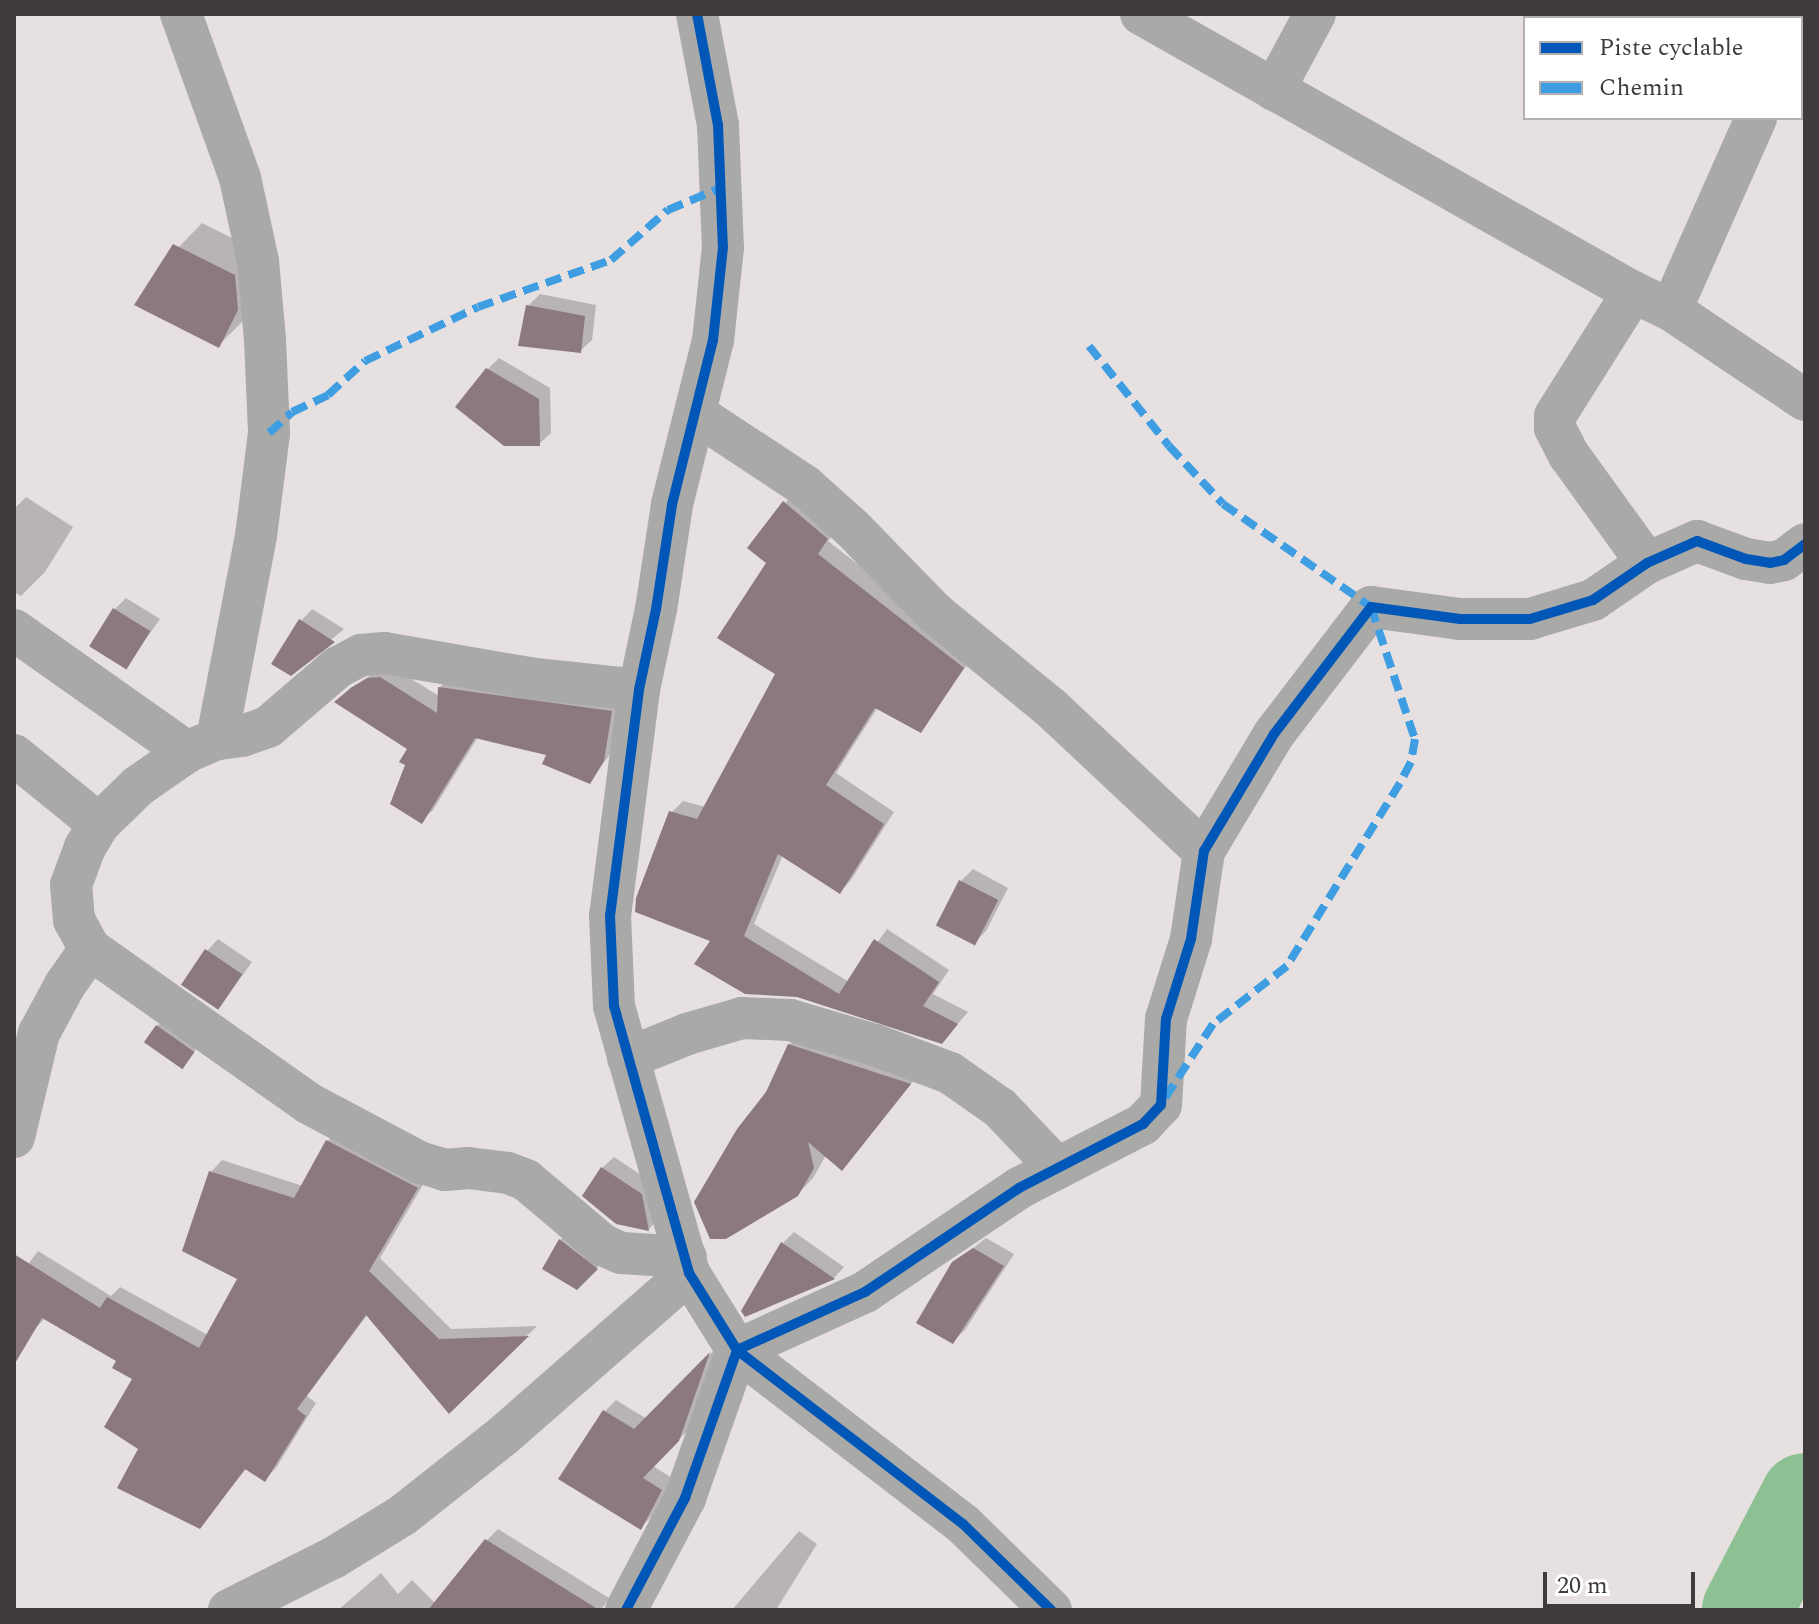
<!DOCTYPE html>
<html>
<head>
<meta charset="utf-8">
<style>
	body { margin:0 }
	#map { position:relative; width:1819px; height:1624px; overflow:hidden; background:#e7e0e1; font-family:Spectral,serif }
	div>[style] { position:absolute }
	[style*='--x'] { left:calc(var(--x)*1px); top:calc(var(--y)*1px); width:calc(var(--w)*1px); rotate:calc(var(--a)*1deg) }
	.shadow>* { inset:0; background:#0003 }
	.river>* { height:90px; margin:-45px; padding:0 45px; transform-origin:45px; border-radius:45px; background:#8dc093 }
	.building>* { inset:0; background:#8c7880; transform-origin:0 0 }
	.street>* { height:42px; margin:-21px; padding:0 21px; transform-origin:21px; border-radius:21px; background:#a9a9a8 }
	.quiet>* { height:8px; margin-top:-4px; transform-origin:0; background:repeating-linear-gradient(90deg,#3f9ee2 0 16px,transparent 0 24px) }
	.cycleway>* { height:10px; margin:-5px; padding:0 5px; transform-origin:5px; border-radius:5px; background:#0057b8 }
	span { translate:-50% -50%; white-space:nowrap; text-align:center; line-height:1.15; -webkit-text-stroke:8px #fff; paint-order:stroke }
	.frame { position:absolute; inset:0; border:16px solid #3f3a3b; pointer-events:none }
	.legend { position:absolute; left:1523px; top:16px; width:280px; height:104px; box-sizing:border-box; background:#fff; border:2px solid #b2b0b1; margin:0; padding:10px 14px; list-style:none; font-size:24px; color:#3f3a3b }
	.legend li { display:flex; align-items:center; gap:16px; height:40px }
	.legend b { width:40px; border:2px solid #b2b0b1 }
	.scale { position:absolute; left:1543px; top:1572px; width:152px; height:36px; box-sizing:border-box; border:4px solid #3f3a3b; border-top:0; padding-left:10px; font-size:24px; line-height:28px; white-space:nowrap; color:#3f3a3b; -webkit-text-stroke:6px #fff; paint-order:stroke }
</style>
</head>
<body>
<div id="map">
	<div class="shadow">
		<div style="clip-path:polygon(202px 223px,258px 251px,243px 321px,219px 345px,179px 247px)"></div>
		<div style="clip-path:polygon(540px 294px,596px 305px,592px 340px,580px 351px,528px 306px)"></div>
		<div style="clip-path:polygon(499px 358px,550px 388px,551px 433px,539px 444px,487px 370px)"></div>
		<div style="clip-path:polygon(796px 490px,839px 527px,828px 541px,974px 655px,921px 730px,878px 707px,836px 773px,894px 812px,851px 880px,840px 892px,783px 855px,754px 924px,849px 982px,887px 929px,949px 970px,933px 994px,968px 1012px,942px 1042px,797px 995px,713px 940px,671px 813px,683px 801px,706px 807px,777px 674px,768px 563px,749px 548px)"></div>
		<div style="clip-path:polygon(26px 497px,73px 527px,45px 572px,21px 596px,14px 592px,14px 509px)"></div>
		<div style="clip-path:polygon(126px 598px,160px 619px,126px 667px,114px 610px)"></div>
		<div style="clip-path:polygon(312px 609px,344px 629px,291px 673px,301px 621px)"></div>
		<div style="clip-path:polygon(392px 667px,439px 696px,440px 687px,451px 676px,623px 700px,615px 747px,590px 782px,548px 753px,478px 737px,433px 810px,421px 821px,408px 764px,410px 748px,348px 690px,381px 668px)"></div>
		<div style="clip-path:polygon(973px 869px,1008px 888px,986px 931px,974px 943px,939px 924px,961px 881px)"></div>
		<div style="clip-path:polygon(218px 939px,252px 962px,219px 1008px,207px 951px)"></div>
		<div style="clip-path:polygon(169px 1014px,204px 1039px,183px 1066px,157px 1026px)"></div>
		<div style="clip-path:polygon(805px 1030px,924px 1068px,842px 1169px,826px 1155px,813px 1178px,797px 1195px,768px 1094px,789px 1045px)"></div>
		<div style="clip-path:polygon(339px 1129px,428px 1176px,380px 1258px,451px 1329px,537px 1326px,449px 1411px,368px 1314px,307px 1396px,316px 1403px,276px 1468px,265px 1479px,247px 1468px,200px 1526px,140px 1448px,134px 1378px,119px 1360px,45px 1318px,33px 1331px,14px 1320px,14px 1283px,38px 1251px,111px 1296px,120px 1287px,208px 1335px,239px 1278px,211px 1172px,222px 1160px,303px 1186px,328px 1141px)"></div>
		<div style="clip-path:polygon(614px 1157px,653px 1183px,660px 1217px,649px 1229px,617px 1223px,602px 1168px)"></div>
		<div style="clip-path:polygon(572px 1229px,608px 1257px,577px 1287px,560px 1240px)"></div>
		<div style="clip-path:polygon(794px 1232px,844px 1267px,834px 1278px,746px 1315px,782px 1244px)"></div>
		<div style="clip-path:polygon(986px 1238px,1014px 1254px,965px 1330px,953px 1341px,953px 1264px)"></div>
		<div style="clip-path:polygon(718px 1346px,691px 1427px,653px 1466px,672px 1478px,652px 1516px,640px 1528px,605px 1411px,616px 1400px,647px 1419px)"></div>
		<div style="clip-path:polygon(498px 1529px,609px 1598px,601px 1610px,488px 1610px,487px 1540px)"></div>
		<div style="clip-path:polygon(799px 1531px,817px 1544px,776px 1610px,732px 1610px)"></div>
		<div style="clip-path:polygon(381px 1573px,398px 1594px,412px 1580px,442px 1610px,338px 1610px)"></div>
	</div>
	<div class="river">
		<div style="--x:1747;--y:1610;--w:126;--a:-62.6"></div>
	</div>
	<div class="building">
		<div style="clip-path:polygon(173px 244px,235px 275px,238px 310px,219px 348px,134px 305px)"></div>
		<div style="clip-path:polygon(526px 305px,585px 316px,581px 353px,518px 346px)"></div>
		<div style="clip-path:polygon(486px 368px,539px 399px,540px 446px,504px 446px,455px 407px)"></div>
		<div style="clip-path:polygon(783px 501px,828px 539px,818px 554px,964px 668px,921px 733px,875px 708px,826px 785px,884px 824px,840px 894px,778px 854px,744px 936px,839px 994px,874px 939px,939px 982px,923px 1006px,958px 1024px,942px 1044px,797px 997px,745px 994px,694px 964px,710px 941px,635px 912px,636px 898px,669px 811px,697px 819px,775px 674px,717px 638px,766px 563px,747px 548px)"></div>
		<div style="left:113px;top:608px;width:44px;height:45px;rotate:32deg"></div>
		<div style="clip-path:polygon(299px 619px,335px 642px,291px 676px,271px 664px)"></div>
		<div style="clip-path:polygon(380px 677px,437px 713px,438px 687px,612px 711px,604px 761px,590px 784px,542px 764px,546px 755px,475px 738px,422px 824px,390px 804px,405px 765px,399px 762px,407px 749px,334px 702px,352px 687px,368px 678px)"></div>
		<div style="left:959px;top:880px;width:44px;height:51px;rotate:27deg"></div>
		<div style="left:205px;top:949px;width:45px;height:43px;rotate:34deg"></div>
		<div style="left:156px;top:1025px;width:47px;height:21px;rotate:35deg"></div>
		<div style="clip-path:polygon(788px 1044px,911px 1084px,842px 1171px,808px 1142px,814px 1168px,798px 1196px,726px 1239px,710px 1239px,694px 1202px,737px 1129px,766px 1092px)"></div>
		<div style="clip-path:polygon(326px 1140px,418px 1188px,369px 1271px,439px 1339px,529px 1336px,449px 1414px,366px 1315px,297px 1409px,306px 1416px,265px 1482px,245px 1469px,200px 1529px,117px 1488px,138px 1449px,104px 1427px,132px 1379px,112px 1368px,116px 1361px,42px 1318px,14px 1365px,14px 1254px,100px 1308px,107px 1297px,199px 1348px,237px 1279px,182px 1251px,209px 1171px,294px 1198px)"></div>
		<div style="clip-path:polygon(601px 1167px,642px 1194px,649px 1231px,616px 1224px,582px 1196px)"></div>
		<div style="clip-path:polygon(559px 1239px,598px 1269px,577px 1290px,542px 1269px)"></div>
		<div style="clip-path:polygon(781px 1242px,835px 1279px,745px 1317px,741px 1311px)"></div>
		<div style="clip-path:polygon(973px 1248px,1004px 1266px,953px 1344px,916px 1323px,952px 1262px)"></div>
		<div style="clip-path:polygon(710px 1352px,679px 1441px,643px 1478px,662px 1490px,641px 1530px,558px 1479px,603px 1410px,634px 1429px)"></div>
		<div style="clip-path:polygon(485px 1539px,599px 1610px,428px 1610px)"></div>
	</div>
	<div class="street">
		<div style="--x:181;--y:14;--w:174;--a:70.2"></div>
		<div style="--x:240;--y:178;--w:85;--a:77.8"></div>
		<div style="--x:258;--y:261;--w:79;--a:84.9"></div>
		<div style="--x:265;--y:340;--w:93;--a:87.5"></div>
		<div style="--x:269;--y:433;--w:104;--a:97.2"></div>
		<div style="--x:256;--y:536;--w:207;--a:100.9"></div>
		<div style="--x:697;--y:14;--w:113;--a:79.3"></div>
		<div style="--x:718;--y:125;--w:122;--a:87.7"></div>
		<div style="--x:723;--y:247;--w:94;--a:96.1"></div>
		<div style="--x:713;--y:340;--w:170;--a:104"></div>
		<div style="--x:672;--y:505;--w:105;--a:98.7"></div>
		<div style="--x:656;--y:609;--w:83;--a:101.9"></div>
		<div style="--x:639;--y:690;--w:227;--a:97.3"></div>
		<div style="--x:610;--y:915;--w:91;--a:87.5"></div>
		<div style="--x:614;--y:1006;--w:277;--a:74.3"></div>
		<div style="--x:689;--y:1273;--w:91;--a:58.1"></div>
		<div style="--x:737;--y:1350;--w:285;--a:37.6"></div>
		<div style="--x:963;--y:1524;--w:123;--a:44.3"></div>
		<div style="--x:1141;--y:14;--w:565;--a:29.47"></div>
		<div style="--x:1633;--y:292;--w:42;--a:25.3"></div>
		<div style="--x:1671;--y:310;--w:161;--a:33.9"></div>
		<div style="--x:1789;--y:18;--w:4;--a:-76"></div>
		<div style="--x:1274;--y:90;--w:86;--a:-61.7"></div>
		<div style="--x:1801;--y:96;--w:4;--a:14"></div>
		<div style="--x:1633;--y:292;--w:146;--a:122.2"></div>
		<div style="--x:1555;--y:416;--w:12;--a:90"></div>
		<div style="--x:1555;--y:428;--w:30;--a:63"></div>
		<div style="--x:1569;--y:455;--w:133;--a:54.2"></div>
		<div style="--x:1671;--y:310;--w:210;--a:-66.1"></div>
		<div style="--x:696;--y:414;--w:131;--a:33.4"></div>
		<div style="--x:805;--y:486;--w:63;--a:41.8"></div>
		<div style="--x:852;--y:528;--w:119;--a:45.7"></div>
		<div style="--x:935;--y:613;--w:150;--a:39.3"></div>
		<div style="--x:1051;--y:708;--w:209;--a:43.1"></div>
		<div style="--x:14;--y:630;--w:212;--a:35.2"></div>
		<div style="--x:639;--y:690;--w:111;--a:-173.8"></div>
		<div style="--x:529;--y:678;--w:147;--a:-170.2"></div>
		<div style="--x:384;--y:653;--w:23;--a:175"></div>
		<div style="--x:361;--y:655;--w:26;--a:152"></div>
		<div style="--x:338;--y:667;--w:92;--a:139.4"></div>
		<div style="--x:268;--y:727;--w:28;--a:161"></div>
		<div style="--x:242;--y:736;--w:25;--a:173"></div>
		<div style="--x:217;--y:739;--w:33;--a:157"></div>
		<div style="--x:187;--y:752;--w:60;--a:145.2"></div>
		<div style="--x:138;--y:786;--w:54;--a:135.7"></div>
		<div style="--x:99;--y:824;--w:27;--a:121"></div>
		<div style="--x:85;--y:847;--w:40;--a:110.2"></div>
		<div style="--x:71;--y:885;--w:35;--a:85"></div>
		<div style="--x:74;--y:920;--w:33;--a:61"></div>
		<div style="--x:90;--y:949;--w:267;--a:35.2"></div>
		<div style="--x:308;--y:1103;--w:126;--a:28"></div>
		<div style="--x:419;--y:1162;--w:27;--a:17"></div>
		<div style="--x:445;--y:1170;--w:23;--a:-5"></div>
		<div style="--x:468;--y:1168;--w:40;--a:7.1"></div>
		<div style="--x:508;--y:1173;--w:19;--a:21"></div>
		<div style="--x:526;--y:1180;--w:101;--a:40.2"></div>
		<div style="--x:603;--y:1245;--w:20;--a:24"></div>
		<div style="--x:621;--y:1253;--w:65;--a:3.5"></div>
		<div style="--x:14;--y:755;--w:109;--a:39.1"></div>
		<div style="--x:628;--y:1058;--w:64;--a:-22.1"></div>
		<div style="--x:687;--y:1034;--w:57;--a:-16.2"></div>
		<div style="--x:742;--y:1018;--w:48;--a:2.4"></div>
		<div style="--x:790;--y:1020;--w:89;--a:16.4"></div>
		<div style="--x:875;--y:1045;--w:80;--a:20.5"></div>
		<div style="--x:950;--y:1073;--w:61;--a:35"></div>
		<div style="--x:1000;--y:1108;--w:83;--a:46.5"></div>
		<div style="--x:14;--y:1137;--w:107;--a:-76.5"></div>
		<div style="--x:39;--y:1033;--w:55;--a:-61.6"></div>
		<div style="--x:65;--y:985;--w:44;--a:-55.2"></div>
		<div style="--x:229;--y:1610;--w:116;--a:-26.6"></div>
		<div style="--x:333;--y:1558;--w:82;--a:-31.6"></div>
		<div style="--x:403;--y:1515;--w:129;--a:-38.4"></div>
		<div style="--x:504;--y:1435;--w:246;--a:-41.2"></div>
		<div style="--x:626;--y:1610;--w:127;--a:-62.2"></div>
		<div style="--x:685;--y:1498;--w:157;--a:-70.6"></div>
		<div style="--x:737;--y:1350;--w:141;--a:-24.4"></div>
		<div style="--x:865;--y:1292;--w:186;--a:-34"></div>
		<div style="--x:1019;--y:1188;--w:140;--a:-27.3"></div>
		<div style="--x:1143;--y:1124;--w:26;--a:-47"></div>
		<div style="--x:1161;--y:1105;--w:86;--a:-86.7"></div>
		<div style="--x:1166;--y:1019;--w:84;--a:-72.6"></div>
		<div style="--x:1191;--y:939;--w:89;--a:-81.6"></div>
		<div style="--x:1204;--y:851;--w:136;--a:-59.1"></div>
		<div style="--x:1274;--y:734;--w:160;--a:-52.6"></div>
		<div style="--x:1371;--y:607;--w:90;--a:7.7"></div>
		<div style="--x:1460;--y:619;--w:70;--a:0"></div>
		<div style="--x:1530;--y:619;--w:66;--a:-16.8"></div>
		<div style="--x:1593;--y:600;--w:65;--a:-34.4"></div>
		<div style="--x:1647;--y:563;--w:55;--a:-23.7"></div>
		<div style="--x:1697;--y:541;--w:52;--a:20.2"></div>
		<div style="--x:1746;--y:559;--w:24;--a:9"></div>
		<div style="--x:1770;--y:563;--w:14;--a:-12"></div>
		<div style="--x:1784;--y:560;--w:26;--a:-37"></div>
	</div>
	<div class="quiet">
		<div style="--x:1089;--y:346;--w:128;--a:51.3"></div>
		<div style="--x:1169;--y:446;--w:79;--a:47"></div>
		<div style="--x:1223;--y:504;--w:180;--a:34.8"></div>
		<div style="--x:1371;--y:607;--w:139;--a:71.6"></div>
		<div style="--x:1415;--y:739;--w:23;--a:100"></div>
		<div style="--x:1411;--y:762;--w:24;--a:118"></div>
		<div style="--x:1400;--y:783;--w:215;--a:121.7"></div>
		<div style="--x:1287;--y:966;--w:94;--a:141.9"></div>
		<div style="--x:1213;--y:1024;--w:88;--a:123"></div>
		<div style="--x:269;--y:433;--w:31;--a:-42"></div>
		<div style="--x:292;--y:412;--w:40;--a:-25"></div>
		<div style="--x:328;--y:395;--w:50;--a:-42.6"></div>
		<div style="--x:365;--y:361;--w:125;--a:-25.5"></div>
		<div style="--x:478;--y:307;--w:141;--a:-19.5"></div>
		<div style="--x:611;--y:260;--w:76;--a:-41.3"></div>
		<div style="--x:668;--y:210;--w:56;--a:-22.9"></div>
	</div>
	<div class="cycleway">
		<div style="--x:697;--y:14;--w:113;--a:79.3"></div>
		<div style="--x:718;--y:125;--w:122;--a:87.7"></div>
		<div style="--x:723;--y:247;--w:94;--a:96.1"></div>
		<div style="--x:713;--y:340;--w:170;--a:104"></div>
		<div style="--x:672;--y:505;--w:105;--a:98.7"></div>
		<div style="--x:656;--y:609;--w:83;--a:101.9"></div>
		<div style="--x:639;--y:690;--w:227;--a:97.3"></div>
		<div style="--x:610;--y:915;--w:91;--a:87.5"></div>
		<div style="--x:614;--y:1006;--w:277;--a:74.3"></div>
		<div style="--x:689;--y:1273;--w:91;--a:58.1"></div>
		<div style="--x:737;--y:1350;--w:285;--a:37.6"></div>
		<div style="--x:963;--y:1524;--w:123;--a:44.3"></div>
		<div style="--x:626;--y:1610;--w:127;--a:-62.2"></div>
		<div style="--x:685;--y:1498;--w:157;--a:-70.6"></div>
		<div style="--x:737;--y:1350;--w:141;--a:-24.4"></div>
		<div style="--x:865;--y:1292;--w:186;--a:-34"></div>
		<div style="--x:1019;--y:1188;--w:140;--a:-27.3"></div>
		<div style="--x:1143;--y:1124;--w:26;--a:-47"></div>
		<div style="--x:1161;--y:1105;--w:86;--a:-86.7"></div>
		<div style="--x:1166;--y:1019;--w:84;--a:-72.6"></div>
		<div style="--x:1191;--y:939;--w:89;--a:-81.6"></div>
		<div style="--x:1204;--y:851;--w:136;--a:-59.1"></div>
		<div style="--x:1274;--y:734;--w:160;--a:-52.6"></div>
		<div style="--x:1371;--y:607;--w:90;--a:7.7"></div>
		<div style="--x:1460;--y:619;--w:70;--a:0"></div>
		<div style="--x:1530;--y:619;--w:66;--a:-16.8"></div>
		<div style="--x:1593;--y:600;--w:65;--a:-34.4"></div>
		<div style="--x:1647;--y:563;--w:55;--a:-23.7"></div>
		<div style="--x:1697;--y:541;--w:52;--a:20.2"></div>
		<div style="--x:1746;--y:559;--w:24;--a:9"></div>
		<div style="--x:1770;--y:563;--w:14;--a:-12"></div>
		<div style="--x:1784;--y:560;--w:26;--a:-37"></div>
	</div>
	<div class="frame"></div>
	<ul class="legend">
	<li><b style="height:10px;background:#0057b8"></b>Piste cyclable</li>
	<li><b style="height:10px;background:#3f9ee2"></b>Chemin</li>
	</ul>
	<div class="scale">20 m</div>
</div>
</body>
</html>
